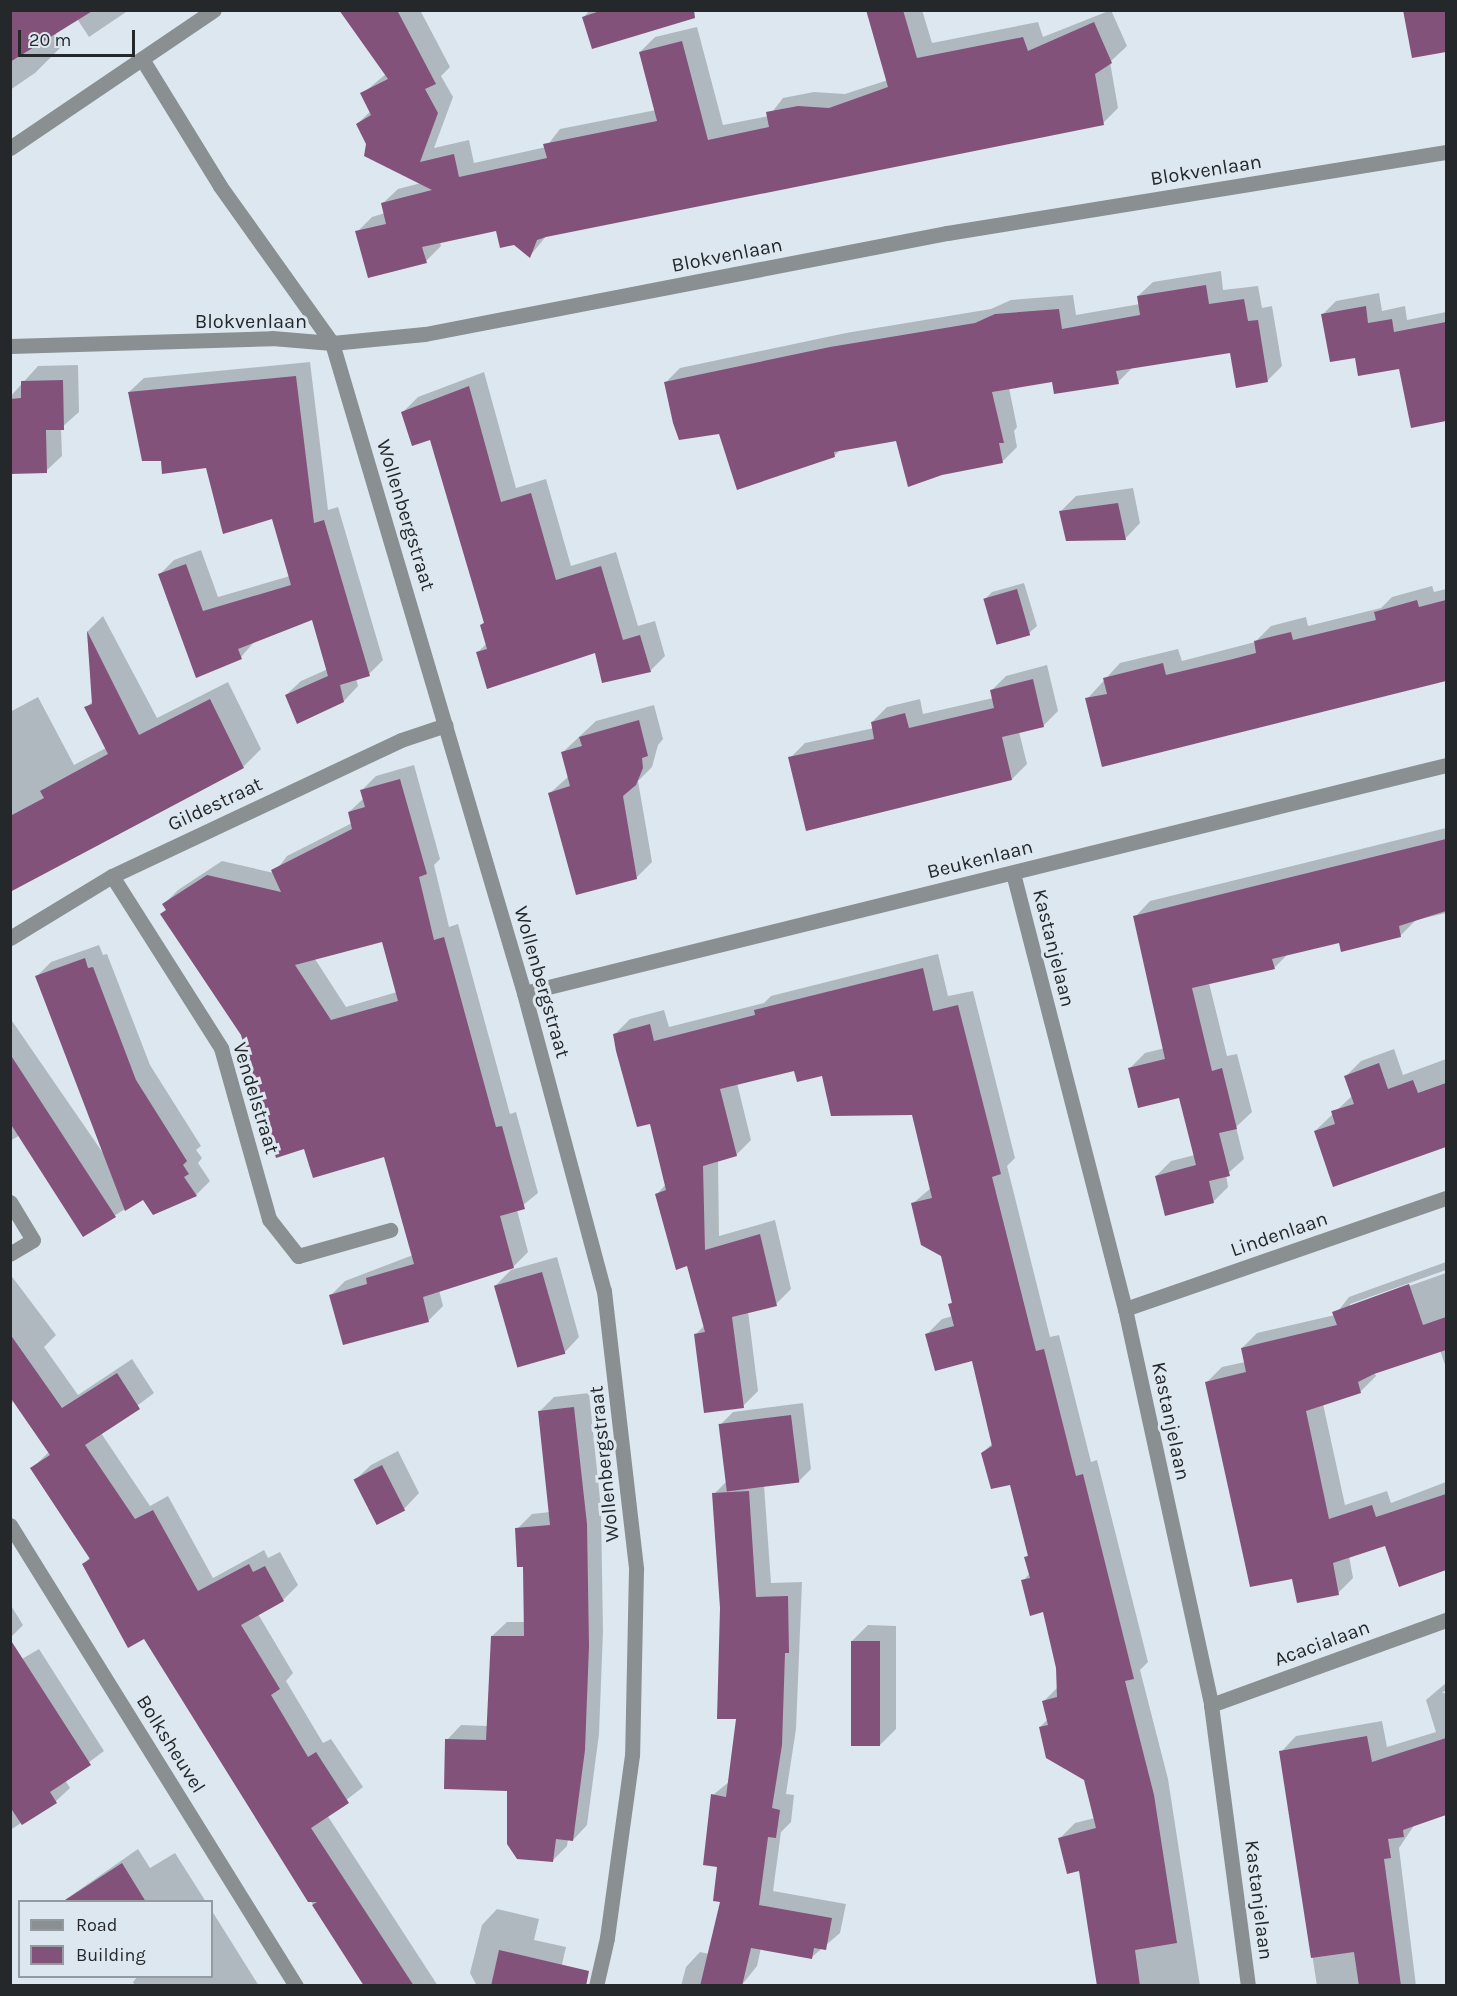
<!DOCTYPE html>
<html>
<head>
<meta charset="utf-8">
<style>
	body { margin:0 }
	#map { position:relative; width:1457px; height:1996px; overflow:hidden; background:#dde7ef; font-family:Karla,sans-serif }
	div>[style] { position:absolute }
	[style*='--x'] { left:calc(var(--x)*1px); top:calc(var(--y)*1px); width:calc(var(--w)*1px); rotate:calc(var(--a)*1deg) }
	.shadow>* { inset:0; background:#0003 }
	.building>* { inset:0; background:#83527b; transform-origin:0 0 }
	.service>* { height:15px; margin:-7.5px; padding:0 7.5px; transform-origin:7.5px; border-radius:7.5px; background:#8a9091 }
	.minor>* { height:15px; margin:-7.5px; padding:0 7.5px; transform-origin:7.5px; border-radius:7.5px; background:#8a9091 }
	.tertiary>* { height:15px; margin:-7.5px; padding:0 7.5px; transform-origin:7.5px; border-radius:7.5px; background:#8a9091 }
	span { translate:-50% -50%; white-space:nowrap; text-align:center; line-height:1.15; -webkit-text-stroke:6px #dde7ef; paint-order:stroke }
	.street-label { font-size:20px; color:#24282b }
	.frame { position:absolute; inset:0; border:12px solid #24282b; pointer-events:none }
	.legend { position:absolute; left:18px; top:1900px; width:195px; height:78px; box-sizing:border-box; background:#dde7ef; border:2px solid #939ba1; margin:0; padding:8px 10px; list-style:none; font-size:18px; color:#24282b }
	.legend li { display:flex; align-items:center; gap:12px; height:30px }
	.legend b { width:30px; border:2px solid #939ba1 }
	.scale { position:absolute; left:18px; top:30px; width:117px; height:27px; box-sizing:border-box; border:3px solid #24282b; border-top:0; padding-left:8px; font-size:18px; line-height:21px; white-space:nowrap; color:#24282b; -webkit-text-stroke:4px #dde7ef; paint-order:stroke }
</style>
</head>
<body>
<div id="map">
	<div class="shadow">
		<div style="clip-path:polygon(21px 10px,129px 10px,89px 37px,72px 11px,53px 30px,63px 45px,35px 73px,10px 90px,10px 21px)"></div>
		<div style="clip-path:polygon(341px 10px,420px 10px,450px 67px,441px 76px,453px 97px,434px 148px,469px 140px,474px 163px,546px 147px,560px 129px,656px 110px,640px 52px,655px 37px,697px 27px,723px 125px,769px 116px,783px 98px,814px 92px,845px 94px,888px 80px,868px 10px,922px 10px,932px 43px,1038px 22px,1043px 37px,1111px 10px,1127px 46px,1110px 62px,1118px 108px,1103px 123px,547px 235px,530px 256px,497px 229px,440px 242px,441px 246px,426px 261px,357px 232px,372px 217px,385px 213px,382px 204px,398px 189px,421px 183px,368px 144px,357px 124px,371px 111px,362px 94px,386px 74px)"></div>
		<div style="clip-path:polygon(590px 10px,667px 10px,583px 18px)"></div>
		<div style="clip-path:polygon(1405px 10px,1446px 10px,1446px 51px,1413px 56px)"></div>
		<div style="clip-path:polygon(1221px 271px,1223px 290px,1258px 286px,1262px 308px,1272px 306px,1282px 366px,1267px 381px,1232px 351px,1133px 367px,1118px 382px,1053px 380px,1009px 388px,1017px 427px,1014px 431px,1017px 447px,1003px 461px,897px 439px,840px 450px,834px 456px,720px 432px,666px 382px,680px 368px,846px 333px,991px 309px,1011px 300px,1073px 295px,1076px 315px,1140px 304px,1138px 296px,1153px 282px)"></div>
		<div style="clip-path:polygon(1379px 293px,1382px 311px,1405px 306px,1407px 320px,1446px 312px,1446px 419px,1413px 426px,1400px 367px,1356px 356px,1323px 314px,1336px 301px)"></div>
		<div style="clip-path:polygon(310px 362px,328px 510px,338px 507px,383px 660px,369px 674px,356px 678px,358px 686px,344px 701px,286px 695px,301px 681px,328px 669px,313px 618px,255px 641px,241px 657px,159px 575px,174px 560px,201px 550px,218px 597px,290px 576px,273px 517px,207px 466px,163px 459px,129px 392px,144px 378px)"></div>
		<div style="clip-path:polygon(78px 365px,79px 412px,61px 428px,62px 456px,46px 471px,10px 472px,10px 397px,38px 366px)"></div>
		<div style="clip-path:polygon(484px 372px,516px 488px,546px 479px,571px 566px,616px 552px,638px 626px,655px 621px,665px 656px,650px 671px,596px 651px,477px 653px,487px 643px,482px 625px,485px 621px,431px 438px,403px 412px,418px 397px)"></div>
		<div style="clip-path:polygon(1133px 488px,1140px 523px,1125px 539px,1060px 512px,1076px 496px)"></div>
		<div style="clip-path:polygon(1024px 583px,1037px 626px,1029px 633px,985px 599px,992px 592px)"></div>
		<div style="clip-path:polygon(1432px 586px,1434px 592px,1446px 589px,1446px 680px,1103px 765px,1087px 699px,1120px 663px,1178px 649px,1182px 661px,1255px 642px,1271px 626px,1306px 617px,1308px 626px,1381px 608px,1392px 597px)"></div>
		<div style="clip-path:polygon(103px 616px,157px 718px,228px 682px,261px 749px,243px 767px,10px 891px,10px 712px,38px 697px,74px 765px,106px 748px,86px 708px,93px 701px,87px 632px)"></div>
		<div style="clip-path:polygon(1047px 665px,1058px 711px,1043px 726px,1019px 732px,1027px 764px,1012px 779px,807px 829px,790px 758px,805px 743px,874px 728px,872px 722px,887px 707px,920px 699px,923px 714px,993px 698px,991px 691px,1006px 676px)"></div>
		<div style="clip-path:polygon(654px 705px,663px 739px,658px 745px,652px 767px,638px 781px,652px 862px,636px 878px,550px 793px,569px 776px,563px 752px,596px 721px)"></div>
		<div style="clip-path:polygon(evenodd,414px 765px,440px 859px,434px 865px,449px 927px,458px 924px,510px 1114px,516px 1112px,538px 1193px,517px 1210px,528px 1252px,513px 1267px,439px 1290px,443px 1306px,428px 1321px,331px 1295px,345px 1281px,413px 1255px,385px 1155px,305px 1148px,242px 1034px,162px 914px,167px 909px,164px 904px,178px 890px,222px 861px,274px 873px,287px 856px,352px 823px,349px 812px,364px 798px,362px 790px,376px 776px,414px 765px,383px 940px,397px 992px,346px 1007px,315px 959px,383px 940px)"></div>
		<div style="clip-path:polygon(1446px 828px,1446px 913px,1416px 920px,1400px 936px,1340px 941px,1288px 954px,1274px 968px,1209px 983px,1227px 1056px,1237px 1054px,1252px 1112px,1236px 1127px,1244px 1159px,1226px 1175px,1228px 1187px,1213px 1202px,1156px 1176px,1171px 1161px,1195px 1155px,1180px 1096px,1130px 1068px,1145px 1053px,1165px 1048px,1135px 917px,1150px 901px)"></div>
		<div style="clip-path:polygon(99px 945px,103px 955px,107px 954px,150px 1065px,201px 1146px,196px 1150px,202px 1158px,198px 1163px,210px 1181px,196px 1195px,144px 1197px,84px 1235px,20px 1135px,10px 1141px,10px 1018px,103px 1153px,37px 976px,51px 962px)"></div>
		<div style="clip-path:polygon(938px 954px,948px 996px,973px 991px,1015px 1158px,1007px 1166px,1050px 1337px,1059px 1335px,1091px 1462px,1097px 1460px,1148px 1662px,1140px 1670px,1168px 1779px,1200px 1986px,1099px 1986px,1080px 1870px,1060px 1838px,1075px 1823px,1095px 1818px,1085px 1779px,1040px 1727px,1048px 1719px,1044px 1701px,1058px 1687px,1058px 1668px,1044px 1610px,1023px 1581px,1030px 1573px,1026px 1557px,1029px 1554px,1011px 1483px,982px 1453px,993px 1443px,973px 1359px,927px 1334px,942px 1319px,953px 1316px,950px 1304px,953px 1301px,942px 1255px,912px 1204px,931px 1188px,913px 1113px,823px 1074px,795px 1069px,737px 1083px,751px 1140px,736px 1155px,718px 1160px,719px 1236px,775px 1220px,791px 1289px,776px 1304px,748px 1311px,758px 1391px,743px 1406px,696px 1334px,705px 1325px,688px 1264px,657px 1194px,666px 1184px,651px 1122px,615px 1034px,630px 1019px,664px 1010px,669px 1027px,764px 1003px,771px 996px)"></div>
		<div style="clip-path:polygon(1394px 1049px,1403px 1075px,1446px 1059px,1446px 1145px,1334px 1185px,1315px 1131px,1353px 1095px,1346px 1076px,1361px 1061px)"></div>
		<div style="clip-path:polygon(557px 1257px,579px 1337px,564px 1353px,495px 1286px,511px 1270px)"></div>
		<div style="clip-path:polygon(1446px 1262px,1446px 1270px,1350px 1304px,1350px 1307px,1446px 1273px,1446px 1368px,1440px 1350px,1374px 1372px,1376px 1376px,1361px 1391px,1323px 1404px,1345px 1505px,1387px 1491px,1391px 1503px,1446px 1482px,1446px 1569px,1400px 1585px,1386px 1544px,1349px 1556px,1353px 1578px,1338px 1593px,1293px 1577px,1207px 1382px,1222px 1367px,1245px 1362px,1242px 1348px,1257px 1333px,1335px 1315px,1349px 1297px)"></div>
		<div style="clip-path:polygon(10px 1274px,56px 1335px,44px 1347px,78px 1395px,132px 1359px,154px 1393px,101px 1433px,150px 1506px,168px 1496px,213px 1578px,264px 1550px,268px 1558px,280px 1552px,298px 1585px,283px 1600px,258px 1614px,293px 1673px,286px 1681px,323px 1743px,331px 1739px,363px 1787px,327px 1815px,438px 1986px,364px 1982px,254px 1815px,145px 1637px,84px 1564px,90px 1557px,32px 1468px,49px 1452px,15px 1401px,10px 1404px)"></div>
		<div style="clip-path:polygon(589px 1393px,601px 1509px,603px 1631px,599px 1734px,587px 1825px,573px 1840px,568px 1839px,567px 1846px,552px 1861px,509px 1790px,447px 1740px,461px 1725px,488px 1726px,492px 1636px,507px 1622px,525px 1622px,524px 1565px,517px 1529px,532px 1514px,550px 1512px,539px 1412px,554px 1397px)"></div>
		<div style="clip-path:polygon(803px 1403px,811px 1469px,799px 1481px,764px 1485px,771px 1583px,802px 1582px,796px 1729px,786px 1794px,794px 1795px,791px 1822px,781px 1832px,773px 1891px,846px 1904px,840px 1933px,812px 1957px,761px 1948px,757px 1966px,741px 1986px,681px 1986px,686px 1967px,700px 1952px,709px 1954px,722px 1901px,713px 1795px,730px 1781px,738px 1718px,722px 1608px,714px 1494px,726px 1482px,720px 1425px,733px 1412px)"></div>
		<div style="clip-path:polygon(398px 1451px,419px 1493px,404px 1509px,355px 1480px,371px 1465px)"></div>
		<div style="clip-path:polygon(10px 1604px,23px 1625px,10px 1638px)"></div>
		<div style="clip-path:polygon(868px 1625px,896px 1626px,896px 1729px,880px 1745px,852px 1641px)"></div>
		<div style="clip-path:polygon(39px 1649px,104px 1751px,65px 1780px,70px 1788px,56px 1801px,10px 1830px,10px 1666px)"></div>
		<div style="clip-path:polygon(1446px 1683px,1446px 1691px,1442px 1692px,1446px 1694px,1446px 1814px,1415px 1824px,1399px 1848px,1416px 1986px,1317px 1986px,1281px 1752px,1296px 1736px,1382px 1721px,1387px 1747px,1436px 1732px,1426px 1700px)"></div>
		<div style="clip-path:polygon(138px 1849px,150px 1868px,175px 1853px,206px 1902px,62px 1902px)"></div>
		<div style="clip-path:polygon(497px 1909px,539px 1919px,534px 1940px,566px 1947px,557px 1986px,477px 1986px,470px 1973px,482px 1925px)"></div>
		<div style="clip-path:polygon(212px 1911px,259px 1986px,135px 1986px,133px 1982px,138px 1976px,212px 1976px)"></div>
	</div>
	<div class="building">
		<div style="clip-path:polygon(10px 10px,94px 10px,10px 62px)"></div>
		<div style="clip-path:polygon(339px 10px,397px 10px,436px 84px,425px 89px,438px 113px,420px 162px,454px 154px,459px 177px,547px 158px,543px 144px,657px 121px,639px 52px,682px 41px,708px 140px,769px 127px,766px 112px,798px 106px,829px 108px,888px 87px,866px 10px,903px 10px,917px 58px,1023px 37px,1028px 51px,1094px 22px,1112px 63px,1095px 74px,1104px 125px,546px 237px,537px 240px,530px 258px,514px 245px,500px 248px,496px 231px,422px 247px,427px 263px,368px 278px,355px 231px,386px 224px,381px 203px,432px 190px,364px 156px,366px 144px,356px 124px,371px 115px,360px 93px,388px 79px)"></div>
		<div style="clip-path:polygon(603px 10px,694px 10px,695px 18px,592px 49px,582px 17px)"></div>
		<div style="clip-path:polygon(1403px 10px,1446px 10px,1446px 52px,1412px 58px)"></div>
		<div style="clip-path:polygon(1206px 285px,1209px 304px,1244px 299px,1248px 321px,1258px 320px,1268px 382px,1236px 388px,1230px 353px,1116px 371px,1119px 384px,1054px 394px,1052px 382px,992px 392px,1004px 443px,999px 443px,1003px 463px,942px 475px,908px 487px,896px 441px,834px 452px,835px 457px,737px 490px,719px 434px,679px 440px,673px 423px,664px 382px,830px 347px,975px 323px,995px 314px,1059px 309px,1062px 329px,1140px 315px,1137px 296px)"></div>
		<div style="clip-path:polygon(1366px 306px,1368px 323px,1392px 319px,1394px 332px,1446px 322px,1446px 421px,1411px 428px,1399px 369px,1358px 376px,1355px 358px,1330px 362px,1321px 314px)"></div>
		<div style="clip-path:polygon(296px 376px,314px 523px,324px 520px,370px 676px,340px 685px,344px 702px,297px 724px,285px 695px,328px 676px,312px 620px,238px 649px,242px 659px,196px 678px,158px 574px,186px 564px,203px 611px,291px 585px,272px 519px,223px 534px,206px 468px,162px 474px,161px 461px,142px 461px,128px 392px)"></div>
		<div style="clip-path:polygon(63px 380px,64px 430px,46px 430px,47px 473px,10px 474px,10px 399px,21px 398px,21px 381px)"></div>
		<div style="clip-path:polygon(469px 386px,501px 502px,531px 493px,556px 580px,601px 566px,623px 640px,640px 635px,651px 672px,602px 683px,595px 653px,487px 689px,476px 652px,487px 649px,480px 625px,484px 623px,430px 440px,412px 446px,401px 412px)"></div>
		<div style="clip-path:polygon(1118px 503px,1126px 540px,1066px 541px,1059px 511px)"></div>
		<div style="left:1017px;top:589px;width:48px;height:35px;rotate:74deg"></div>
		<div style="clip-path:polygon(1417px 600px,1419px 607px,1446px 600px,1446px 681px,1102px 767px,1085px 698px,1107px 694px,1103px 678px,1163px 663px,1166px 675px,1233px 659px,1256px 653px,1254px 641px,1291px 632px,1293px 640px,1376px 620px,1374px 612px)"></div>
		<div style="clip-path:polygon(87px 631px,139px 735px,210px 699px,244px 768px,10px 892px,10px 816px,44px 798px,40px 791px,108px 754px,84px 707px,92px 704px)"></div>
		<div style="clip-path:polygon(1033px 679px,1044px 727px,1002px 737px,1012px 780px,806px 831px,788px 757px,874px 739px,871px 722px,905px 713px,909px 728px,994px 708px,990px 690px)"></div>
		<div style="clip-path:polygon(639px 720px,648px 756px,642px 758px,643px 768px,636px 785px,623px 796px,637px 879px,576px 895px,548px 793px,570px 786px,561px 752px,582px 746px,579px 737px)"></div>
		<div style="clip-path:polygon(evenodd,400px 779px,427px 874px,419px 877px,434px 940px,444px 937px,496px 1127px,502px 1126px,525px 1209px,500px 1216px,514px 1268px,423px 1297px,429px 1322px,343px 1345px,329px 1295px,367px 1284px,366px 1278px,414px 1264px,384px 1157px,313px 1178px,304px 1149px,276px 1158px,241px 1035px,160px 914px,166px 910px,162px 904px,207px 875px,281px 892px,271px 870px,352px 829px,348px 812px,365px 807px,360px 790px,400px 779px,382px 942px,398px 1001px,331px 1020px,295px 965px,382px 942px)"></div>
		<div style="clip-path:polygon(1446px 839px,1446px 911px,1399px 926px,1401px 937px,1341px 952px,1339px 943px,1272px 959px,1275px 969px,1192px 988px,1212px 1071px,1222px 1068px,1237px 1129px,1219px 1133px,1230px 1176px,1209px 1181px,1214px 1203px,1165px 1216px,1155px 1176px,1196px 1165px,1179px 1098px,1138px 1108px,1128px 1068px,1165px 1059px,1133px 916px)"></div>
		<div style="clip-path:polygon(85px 958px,88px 968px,93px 967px,136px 1080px,187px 1161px,183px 1165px,189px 1174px,184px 1177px,197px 1196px,153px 1215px,143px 1200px,125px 1211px,35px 976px)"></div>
		<div style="clip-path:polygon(923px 968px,933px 1011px,958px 1005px,1001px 1174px,992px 1177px,1036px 1351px,1044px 1349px,1076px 1476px,1083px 1474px,1134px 1679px,1125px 1681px,1154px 1795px,1177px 1943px,1135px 1950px,1140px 1986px,1097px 1986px,1079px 1871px,1067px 1874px,1058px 1838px,1096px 1828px,1084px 1780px,1046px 1758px,1039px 1727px,1048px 1725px,1042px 1701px,1057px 1697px,1056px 1668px,1043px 1612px,1030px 1616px,1021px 1580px,1030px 1578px,1024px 1557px,1028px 1556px,1010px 1485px,991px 1489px,981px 1453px,992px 1446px,972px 1361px,935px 1371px,925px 1334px,954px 1326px,948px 1304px,952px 1303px,941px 1256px,921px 1245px,911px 1203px,932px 1198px,912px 1115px,831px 1116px,822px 1076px,797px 1082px,794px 1071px,720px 1089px,737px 1156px,703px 1166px,705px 1250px,760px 1234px,777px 1306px,732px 1317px,744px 1408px,704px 1413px,694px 1334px,705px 1332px,687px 1266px,676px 1270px,655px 1194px,666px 1190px,650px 1124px,637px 1127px,616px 1051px,613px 1034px,650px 1024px,654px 1041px,755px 1015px,754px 1010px)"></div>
		<div style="clip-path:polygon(10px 1054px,116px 1217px,83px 1237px,10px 1123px)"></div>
		<div style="clip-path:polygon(1379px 1063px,1388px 1089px,1413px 1080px,1418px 1093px,1446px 1083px,1446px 1147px,1333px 1187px,1314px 1131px,1335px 1124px,1331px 1111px,1354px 1104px,1344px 1076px)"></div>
		<div style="left:542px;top:1272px;width:85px;height:50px;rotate:74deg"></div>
		<div style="clip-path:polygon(1409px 1284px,1423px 1325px,1446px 1317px,1446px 1350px,1374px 1374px,1358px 1382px,1361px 1393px,1306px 1411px,1329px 1519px,1372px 1505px,1376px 1517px,1446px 1494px,1446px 1570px,1399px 1587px,1385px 1546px,1333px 1563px,1339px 1595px,1297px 1603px,1292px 1579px,1250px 1587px,1205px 1382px,1246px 1372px,1241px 1348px,1337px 1325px,1332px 1312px)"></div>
		<div style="clip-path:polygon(10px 1334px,62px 1408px,117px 1373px,140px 1409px,85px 1445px,135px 1519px,153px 1510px,198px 1591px,249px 1564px,253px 1572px,265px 1566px,284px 1601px,241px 1625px,280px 1689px,271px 1695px,308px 1757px,316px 1752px,349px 1803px,311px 1828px,414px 1986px,364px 1986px,312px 1905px,317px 1902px,308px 1902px,144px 1639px,128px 1648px,82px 1564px,90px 1559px,30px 1468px,50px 1455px,10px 1397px)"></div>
		<div style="clip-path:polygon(574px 1407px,587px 1524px,589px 1646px,585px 1750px,573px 1841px,556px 1839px,553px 1862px,517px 1859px,507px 1844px,507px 1791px,444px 1789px,445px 1739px,486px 1740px,491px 1636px,524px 1636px,523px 1567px,517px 1567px,515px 1528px,550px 1525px,538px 1411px)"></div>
		<div style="left:791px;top:1415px;width:68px;height:73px;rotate:83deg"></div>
		<div style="left:382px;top:1465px;width:51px;height:32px;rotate:63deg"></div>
		<div style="clip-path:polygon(749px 1491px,756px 1597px,788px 1596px,789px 1653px,785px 1653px,782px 1745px,772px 1808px,780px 1810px,776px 1838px,768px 1837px,759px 1905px,832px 1918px,826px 1950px,814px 1948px,812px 1959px,751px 1948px,742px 1986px,700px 1986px,720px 1902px,713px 1901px,717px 1867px,703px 1865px,711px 1794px,726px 1797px,736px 1719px,717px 1719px,720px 1608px,712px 1493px)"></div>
		<div style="clip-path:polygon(10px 1639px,91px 1765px,50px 1792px,57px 1803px,22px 1825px,10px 1807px)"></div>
		<div style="left:851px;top:1641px;width:29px;height:105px"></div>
		<div style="clip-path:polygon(1367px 1736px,1372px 1762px,1446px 1738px,1446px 1815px,1403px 1830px,1404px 1837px,1388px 1839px,1391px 1858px,1384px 1859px,1401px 1986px,1359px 1986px,1354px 1952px,1311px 1958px,1279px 1751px)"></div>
		<div style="clip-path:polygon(122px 1863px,146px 1902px,62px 1902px)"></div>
		<div style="clip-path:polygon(499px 1950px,589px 1971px,586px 1986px,491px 1986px)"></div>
	</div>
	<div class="service">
		<div style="--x:10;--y:1202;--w:44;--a:58.8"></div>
		<div style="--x:33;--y:1240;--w:27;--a:149"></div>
	</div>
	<div class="minor">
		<div style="--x:10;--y:346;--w:262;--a:-1.7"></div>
		<div style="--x:272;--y:338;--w:60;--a:4.8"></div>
		<div style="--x:332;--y:343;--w:93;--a:-5.5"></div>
		<div style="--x:425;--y:334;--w:532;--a:-10.95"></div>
		<div style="--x:947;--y:233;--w:506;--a:-9.22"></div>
		<div style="--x:1013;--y:873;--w:450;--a:75.6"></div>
		<div style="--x:1125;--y:1309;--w:405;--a:77.7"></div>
		<div style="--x:1211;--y:1705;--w:283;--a:82.5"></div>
		<div style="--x:112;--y:876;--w:204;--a:57.6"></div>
		<div style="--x:221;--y:1048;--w:178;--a:74.3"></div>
		<div style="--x:269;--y:1219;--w:47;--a:51.9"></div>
		<div style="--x:298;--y:1256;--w:96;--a:-15.8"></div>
		<div style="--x:10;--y:938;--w:119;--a:-31.3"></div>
		<div style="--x:112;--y:876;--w:319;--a:-25.2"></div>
		<div style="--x:401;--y:740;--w:47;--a:-18.4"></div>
		<div style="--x:524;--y:993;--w:950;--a:-13.89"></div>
		<div style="--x:1125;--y:1309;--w:340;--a:-19.1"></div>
		<div style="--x:10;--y:1525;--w:543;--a:58.18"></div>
		<div style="--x:1211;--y:1705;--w:250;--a:-19.9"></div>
	</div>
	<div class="tertiary">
		<div style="--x:142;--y:59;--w:149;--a:58.4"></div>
		<div style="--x:220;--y:186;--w:193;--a:54.5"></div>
		<div style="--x:332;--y:343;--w:678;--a:73.54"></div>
		<div style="--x:524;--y:993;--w:309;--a:75"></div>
		<div style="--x:604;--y:1291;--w:280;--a:83.4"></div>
		<div style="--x:636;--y:1569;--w:186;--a:91.2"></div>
		<div style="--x:632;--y:1755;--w:185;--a:97.8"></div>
		<div style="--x:607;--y:1938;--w:49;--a:102.9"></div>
		<div style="--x:10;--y:148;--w:246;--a:-34.1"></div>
	</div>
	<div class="street-label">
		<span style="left:1206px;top:170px;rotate:-9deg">Blokvenlaan</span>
		<span style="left:727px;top:255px;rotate:-11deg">Blokvenlaan</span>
		<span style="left:251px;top:321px">Blokvenlaan</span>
		<span style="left:406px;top:515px;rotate:73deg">Wollenbergstraat</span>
		<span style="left:215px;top:804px;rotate:-25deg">Gildestraat</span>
		<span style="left:980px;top:859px;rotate:-14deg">Beukenlaan</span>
		<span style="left:1054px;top:948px;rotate:76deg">Kastanjelaan</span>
		<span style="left:542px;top:982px;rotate:74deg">Wollenbergstraat</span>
		<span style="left:256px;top:1098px;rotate:73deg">Vendelstraat</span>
		<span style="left:1279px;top:1234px;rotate:-19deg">Lindenlaan</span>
		<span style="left:1171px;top:1421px;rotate:78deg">Kastanjelaan</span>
		<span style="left:604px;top:1464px;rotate:-96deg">Wollenbergstraat</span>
		<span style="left:1322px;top:1643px;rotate:-20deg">Acacialaan</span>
		<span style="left:171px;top:1744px;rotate:58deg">Bolksheuvel</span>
		<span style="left:1259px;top:1900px;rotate:83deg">Kastanjelaan</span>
	</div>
	<div class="frame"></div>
	<ul class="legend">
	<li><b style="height:8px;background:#8a9091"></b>Road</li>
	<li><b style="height:16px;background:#83527b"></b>Building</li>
	</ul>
	<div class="scale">20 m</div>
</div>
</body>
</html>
